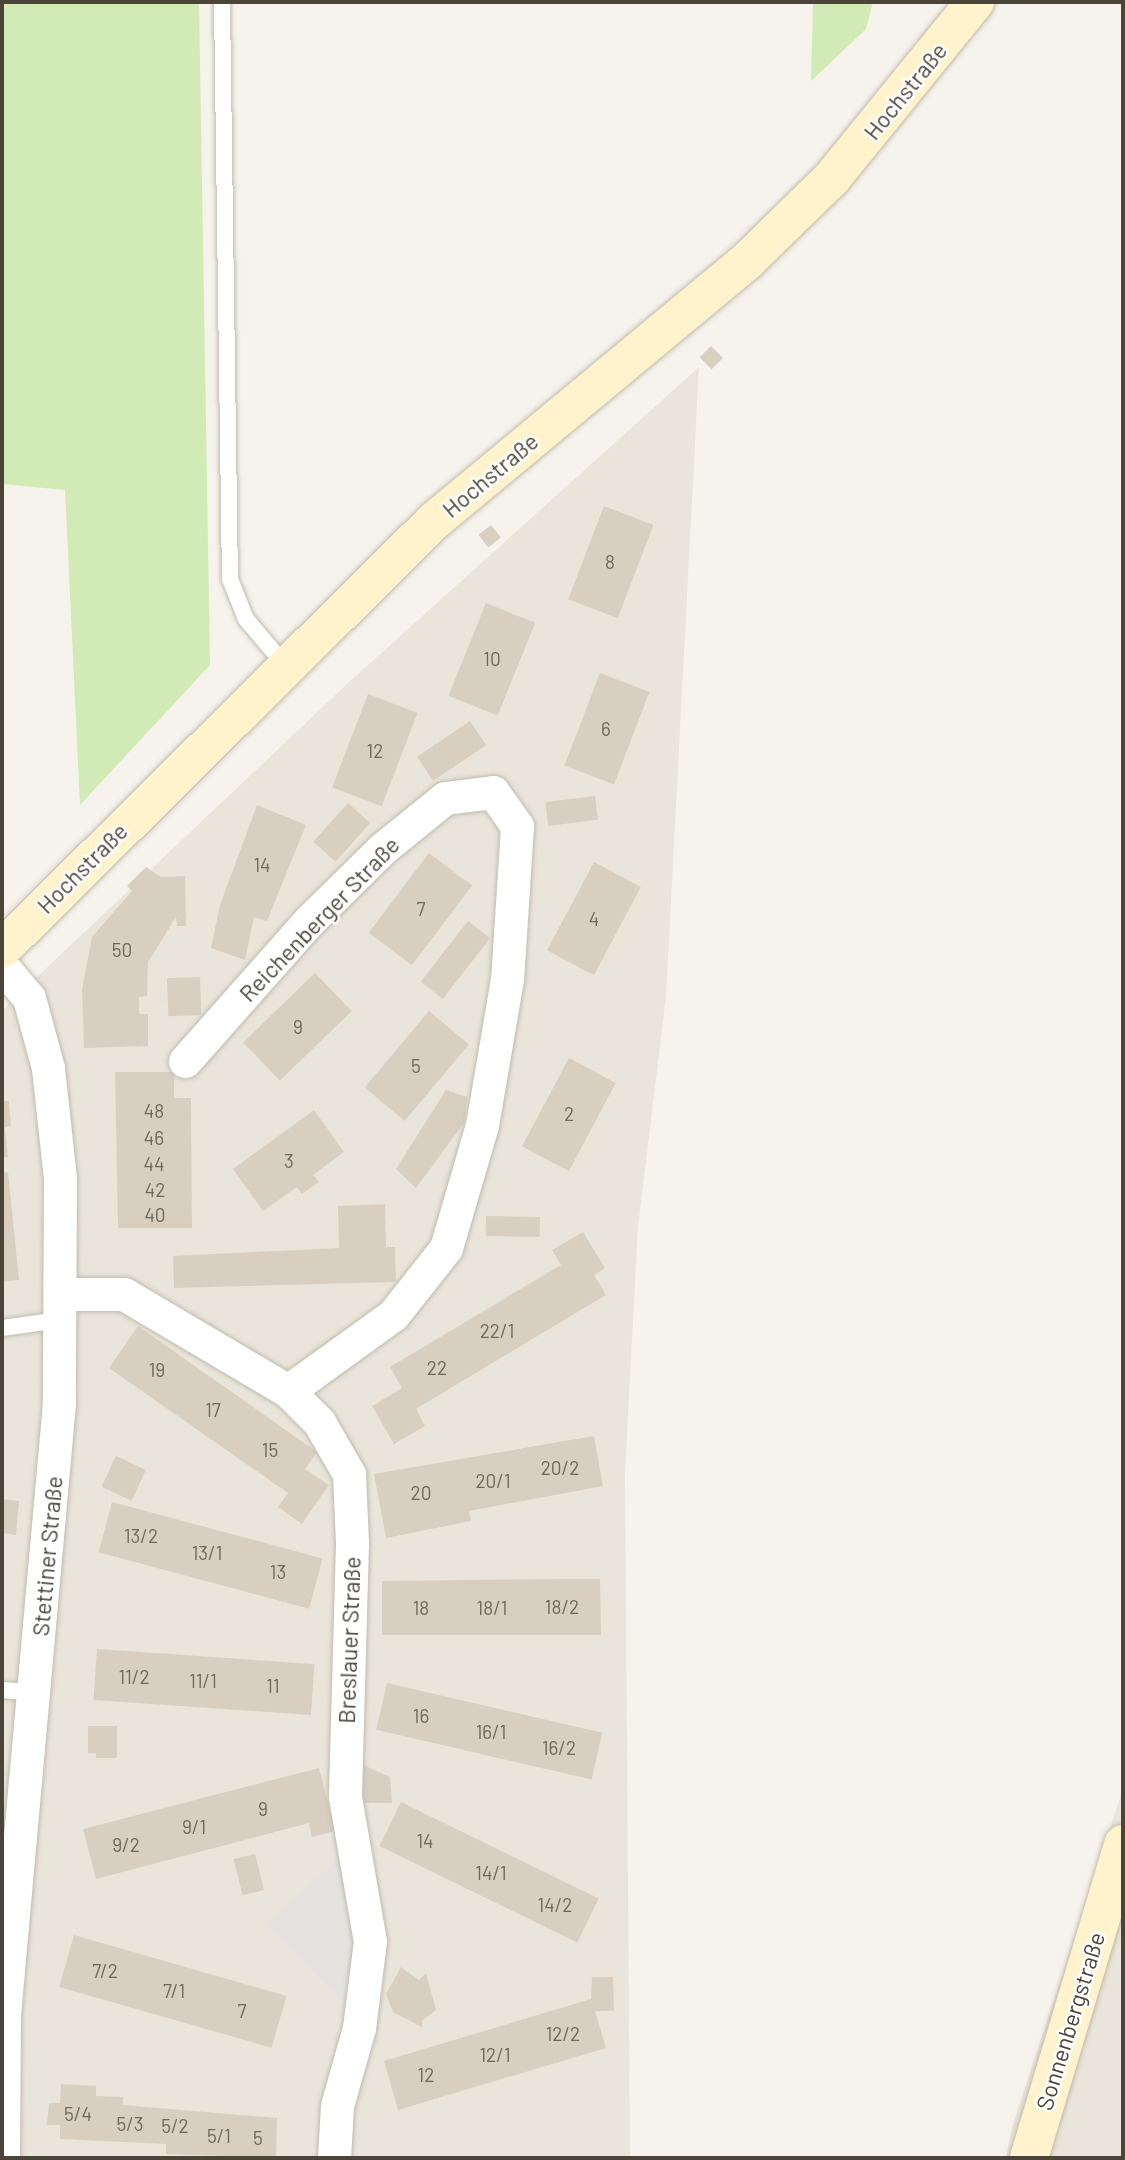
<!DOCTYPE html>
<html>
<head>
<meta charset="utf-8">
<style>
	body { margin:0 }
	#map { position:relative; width:1125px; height:2160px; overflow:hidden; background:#f6f3ec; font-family:Barlow,sans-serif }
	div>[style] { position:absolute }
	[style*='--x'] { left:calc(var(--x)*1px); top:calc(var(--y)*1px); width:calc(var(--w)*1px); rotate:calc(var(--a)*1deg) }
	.residential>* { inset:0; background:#eae5da }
	.green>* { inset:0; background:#d2eab5 }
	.parking>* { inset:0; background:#e5e3e0 }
	.building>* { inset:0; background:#d8cfc1; transform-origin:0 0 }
	.roads { filter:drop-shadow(0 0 2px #c2bbae) drop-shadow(0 0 2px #c2bbae) }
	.lane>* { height:16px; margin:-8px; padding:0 8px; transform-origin:8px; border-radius:8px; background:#fff }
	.street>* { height:33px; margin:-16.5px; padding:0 16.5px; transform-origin:16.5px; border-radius:16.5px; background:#fff }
	.secondary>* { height:38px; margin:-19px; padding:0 19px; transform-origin:19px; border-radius:19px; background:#fff3cd }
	span { translate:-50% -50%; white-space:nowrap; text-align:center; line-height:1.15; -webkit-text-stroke:5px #fff; paint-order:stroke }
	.number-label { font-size:19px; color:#6e675b }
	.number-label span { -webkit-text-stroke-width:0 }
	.street-label { font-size:23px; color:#4b4439 }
	.frame { position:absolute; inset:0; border:4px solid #4b4439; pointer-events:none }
</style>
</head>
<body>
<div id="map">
	<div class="residential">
		<div style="clip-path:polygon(699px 367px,666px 996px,638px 1227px,625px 1472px,630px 2158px,2px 2158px,2px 1010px,347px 684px)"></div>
		<div style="clip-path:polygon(1123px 1789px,1123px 2158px,1006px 2158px,1012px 2127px)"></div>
	</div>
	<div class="green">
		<div style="clip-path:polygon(2px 2px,199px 2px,210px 665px,80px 805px,65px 490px,2px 484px)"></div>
		<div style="clip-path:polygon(813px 2px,873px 2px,866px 29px,811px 81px)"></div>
	</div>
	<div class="parking">
		<div style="clip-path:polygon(345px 1853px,358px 1932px,350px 2009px,266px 1924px)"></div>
	</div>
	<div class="building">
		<div style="left:711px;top:346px;width:17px;height:16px;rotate:45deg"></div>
		<div style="left:604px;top:506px;width:53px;height:100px;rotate:21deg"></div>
		<div style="left:491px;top:525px;width:16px;height:16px;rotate:52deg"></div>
		<div style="left:486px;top:603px;width:53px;height:100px;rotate:22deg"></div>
		<div style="left:600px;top:673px;width:53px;height:99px;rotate:21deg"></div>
		<div style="left:368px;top:694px;width:53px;height:100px;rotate:21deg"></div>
		<div style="left:470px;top:721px;width:29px;height:64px;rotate:56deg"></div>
		<div style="left:595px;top:796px;width:24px;height:50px;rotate:83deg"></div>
		<div style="left:348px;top:803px;width:30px;height:52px;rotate:42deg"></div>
		<div style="clip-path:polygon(257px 805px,306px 825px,267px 921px,254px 917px,245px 960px,211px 948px,220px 905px)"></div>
		<div style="left:429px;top:853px;width:54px;height:100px;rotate:37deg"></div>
		<div style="left:594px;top:862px;width:53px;height:100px;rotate:28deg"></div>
		<div style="clip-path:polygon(146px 867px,161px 877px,185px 876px,186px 926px,177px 926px,176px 917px,148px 962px,147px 996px,139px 997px,139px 1014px,148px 1014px,148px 1046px,84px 1048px,82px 989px,92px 937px,132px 891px,127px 886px)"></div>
		<div style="left:468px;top:921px;width:28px;height:77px;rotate:38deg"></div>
		<div style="left:315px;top:973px;width:53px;height:100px;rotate:46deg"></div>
		<div style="left:200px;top:977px;width:38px;height:33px;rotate:88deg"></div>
		<div style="left:429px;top:1011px;width:52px;height:100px;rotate:40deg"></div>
		<div style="left:569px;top:1058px;width:53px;height:100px;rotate:28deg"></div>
		<div style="clip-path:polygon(115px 1072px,174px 1072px,174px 1098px,191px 1098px,192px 1228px,118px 1228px)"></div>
		<div style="clip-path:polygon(446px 1090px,467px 1097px,464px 1123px,416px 1188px,396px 1169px)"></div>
		<div style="clip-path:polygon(2px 1101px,9px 1101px,11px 1126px,5px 1127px,8px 1157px,2px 1158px)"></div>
		<div style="clip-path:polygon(314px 1110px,344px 1152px,313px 1175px,319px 1182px,302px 1194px,297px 1187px,263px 1211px,233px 1169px)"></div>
		<div style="clip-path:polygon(8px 1172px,19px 1280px,2px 1282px,2px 1173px)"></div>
		<div style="clip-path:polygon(385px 1204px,386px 1247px,395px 1247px,396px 1282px,174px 1288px,173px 1256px,339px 1248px,338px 1206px)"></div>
		<div style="left:486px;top:1216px;width:54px;height:20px;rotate:1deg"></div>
		<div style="clip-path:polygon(583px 1232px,605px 1268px,594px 1275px,606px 1295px,416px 1409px,425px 1426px,394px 1444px,372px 1406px,402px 1388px,390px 1367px,561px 1265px,552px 1250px)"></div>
		<div style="clip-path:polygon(138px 1326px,317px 1452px,305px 1469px,329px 1485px,302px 1524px,278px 1507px,288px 1493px,109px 1368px)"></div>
		<div style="clip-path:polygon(594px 1436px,603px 1486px,469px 1511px,471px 1521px,386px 1538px,374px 1474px)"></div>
		<div style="left:116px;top:1456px;width:33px;height:34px;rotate:25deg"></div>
		<div style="clip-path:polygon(2px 1499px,19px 1501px,16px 1535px,2px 1533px)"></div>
		<div style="left:112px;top:1502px;width:218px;height:52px;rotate:15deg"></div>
		<div style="clip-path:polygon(561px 1579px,600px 1579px,601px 1635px,382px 1635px,382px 1581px)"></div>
		<div style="left:97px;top:1649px;width:218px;height:51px;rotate:4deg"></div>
		<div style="left:387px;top:1683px;width:221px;height:48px;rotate:13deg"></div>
		<div style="clip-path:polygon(88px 1726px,117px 1726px,117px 1758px,96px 1758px,96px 1753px,88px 1753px)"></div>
		<div style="clip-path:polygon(363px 1765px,390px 1777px,392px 1803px,364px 1803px)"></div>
		<div style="clip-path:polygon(319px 1768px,335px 1831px,312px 1837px,309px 1823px,96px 1879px,83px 1829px)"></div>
		<div style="left:401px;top:1802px;width:220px;height:49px;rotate:26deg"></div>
		<div style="left:255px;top:1854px;width:37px;height:22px;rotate:76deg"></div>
		<div style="left:74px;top:1935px;width:221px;height:54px;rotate:16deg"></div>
		<div style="clip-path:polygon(401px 1967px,419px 1980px,426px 1973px,436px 2010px,422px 2021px,422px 2027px,393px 2012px,386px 1994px)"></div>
		<div style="clip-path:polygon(592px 1977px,613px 1977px,614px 2011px,595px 2011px,606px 2048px,398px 2110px,384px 2061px,591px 1999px)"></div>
		<div style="clip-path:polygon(61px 2084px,96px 2086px,96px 2096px,123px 2097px,123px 2105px,277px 2118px,276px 2158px,166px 2154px,166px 2144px,60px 2139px,60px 2125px,47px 2125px,49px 2103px,60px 2103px)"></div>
	</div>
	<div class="roads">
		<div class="lane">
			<div style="--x:222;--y:2;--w:577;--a:89.21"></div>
			<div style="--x:230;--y:579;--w:43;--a:68.2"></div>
			<div style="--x:246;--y:619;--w:59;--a:49.8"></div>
			<div style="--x:2;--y:1328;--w:59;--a:-7.9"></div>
			<div style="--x:2;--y:1690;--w:32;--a:4"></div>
		</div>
		<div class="street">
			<div style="--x:2;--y:966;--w:42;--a:49.8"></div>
			<div style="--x:29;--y:998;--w:73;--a:74.8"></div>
			<div style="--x:48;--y:1068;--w:111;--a:83.8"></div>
			<div style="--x:60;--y:1178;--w:225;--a:90.3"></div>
			<div style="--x:59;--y:1403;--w:613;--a:95.14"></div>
			<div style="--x:4;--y:2014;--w:144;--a:90.4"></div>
			<div style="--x:185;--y:1061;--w:187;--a:-48.5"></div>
			<div style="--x:309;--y:921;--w:103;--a:-44.6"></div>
			<div style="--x:382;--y:849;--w:81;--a:-39"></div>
			<div style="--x:445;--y:798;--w:48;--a:-7.1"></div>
			<div style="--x:493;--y:792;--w:42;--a:54.8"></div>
			<div style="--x:517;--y:826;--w:153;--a:93.7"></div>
			<div style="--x:507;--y:979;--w:148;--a:99.7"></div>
			<div style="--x:482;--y:1125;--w:128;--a:106.3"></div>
			<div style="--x:446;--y:1248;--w:85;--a:128.3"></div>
			<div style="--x:393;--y:1315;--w:130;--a:144.1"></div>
			<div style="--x:60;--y:1294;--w:64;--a:0"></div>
			<div style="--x:124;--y:1294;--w:191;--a:30.6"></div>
			<div style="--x:288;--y:1391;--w:44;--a:45"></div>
			<div style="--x:319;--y:1422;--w:60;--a:60"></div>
			<div style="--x:349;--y:1474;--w:69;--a:87.5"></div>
			<div style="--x:352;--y:1543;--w:254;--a:91.6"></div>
			<div style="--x:345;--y:1797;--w:146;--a:80.2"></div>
			<div style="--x:370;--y:1941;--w:88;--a:97.2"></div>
			<div style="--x:359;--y:2028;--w:81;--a:105.8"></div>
			<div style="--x:337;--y:2106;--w:52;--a:93.3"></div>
		</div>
		<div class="secondary">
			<div style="--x:2;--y:949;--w:608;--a:-44.73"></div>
			<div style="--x:434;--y:521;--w:407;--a:-39.7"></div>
			<div style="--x:747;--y:261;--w:119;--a:-44.3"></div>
			<div style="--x:832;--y:178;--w:227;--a:-50.9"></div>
			<div style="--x:1029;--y:2158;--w:328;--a:-73.3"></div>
		</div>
	</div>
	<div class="number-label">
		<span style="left:610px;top:562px">8</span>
		<span style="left:492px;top:659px">10</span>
		<span style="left:606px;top:729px">6</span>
		<span style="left:375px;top:751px">12</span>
		<span style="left:262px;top:865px">14</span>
		<span style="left:421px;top:909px">7</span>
		<span style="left:594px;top:919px">4</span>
		<span style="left:122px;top:950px">50</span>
		<span style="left:298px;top:1027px">9</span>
		<span style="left:416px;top:1066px">5</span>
		<span style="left:154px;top:1111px">48</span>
		<span style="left:569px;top:1114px">2</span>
		<span style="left:154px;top:1138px">46</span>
		<span style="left:289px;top:1161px">3</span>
		<span style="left:154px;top:1164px">44</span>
		<span style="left:155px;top:1190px">42</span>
		<span style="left:155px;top:1215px">40</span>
		<span style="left:497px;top:1331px">22/1</span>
		<span style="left:437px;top:1368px">22</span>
		<span style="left:157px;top:1370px">19</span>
		<span style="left:213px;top:1410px">17</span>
		<span style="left:270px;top:1450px">15</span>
		<span style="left:560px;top:1468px">20/2</span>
		<span style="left:493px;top:1481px">20/1</span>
		<span style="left:421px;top:1493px">20</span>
		<span style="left:141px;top:1536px">13/2</span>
		<span style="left:207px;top:1553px">13/1</span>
		<span style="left:278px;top:1572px">13</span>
		<span style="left:562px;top:1607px">18/2</span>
		<span style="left:421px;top:1608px">18</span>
		<span style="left:492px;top:1608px">18/1</span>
		<span style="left:134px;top:1677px">11/2</span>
		<span style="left:203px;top:1681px">11/1</span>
		<span style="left:273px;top:1686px">11</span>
		<span style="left:421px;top:1716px">16</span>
		<span style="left:491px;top:1732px">16/1</span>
		<span style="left:559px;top:1748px">16/2</span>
		<span style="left:263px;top:1809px">9</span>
		<span style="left:194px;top:1827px">9/1</span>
		<span style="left:425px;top:1841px">14</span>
		<span style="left:126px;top:1845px">9/2</span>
		<span style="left:491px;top:1873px">14/1</span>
		<span style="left:555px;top:1905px">14/2</span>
		<span style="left:105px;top:1971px">7/2</span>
		<span style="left:174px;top:1991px">7/1</span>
		<span style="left:242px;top:2011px">7</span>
		<span style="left:563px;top:2034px">12/2</span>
		<span style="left:495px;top:2055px">12/1</span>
		<span style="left:426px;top:2075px">12</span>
		<span style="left:78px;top:2114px">5/4</span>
		<span style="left:130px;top:2124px">5/3</span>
		<span style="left:175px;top:2126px">5/2</span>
		<span style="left:219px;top:2136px">5/1</span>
		<span style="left:258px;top:2138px">5</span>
	</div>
	<div class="street-label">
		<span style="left:905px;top:91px;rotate:-51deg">Hochstraße</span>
		<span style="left:490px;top:475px;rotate:-40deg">Hochstraße</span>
		<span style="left:82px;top:868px;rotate:-45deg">Hochstraße</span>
		<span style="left:319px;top:919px;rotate:-46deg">Reichenberger Straße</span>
		<span style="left:47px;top:1556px;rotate:-85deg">Stettiner Straße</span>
		<span style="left:349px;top:1640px;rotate:-88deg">Breslauer Straße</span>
		<span style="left:1070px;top:2021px;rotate:-73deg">Sonnenbergstraße</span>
	</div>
	<div class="frame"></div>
</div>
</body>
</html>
